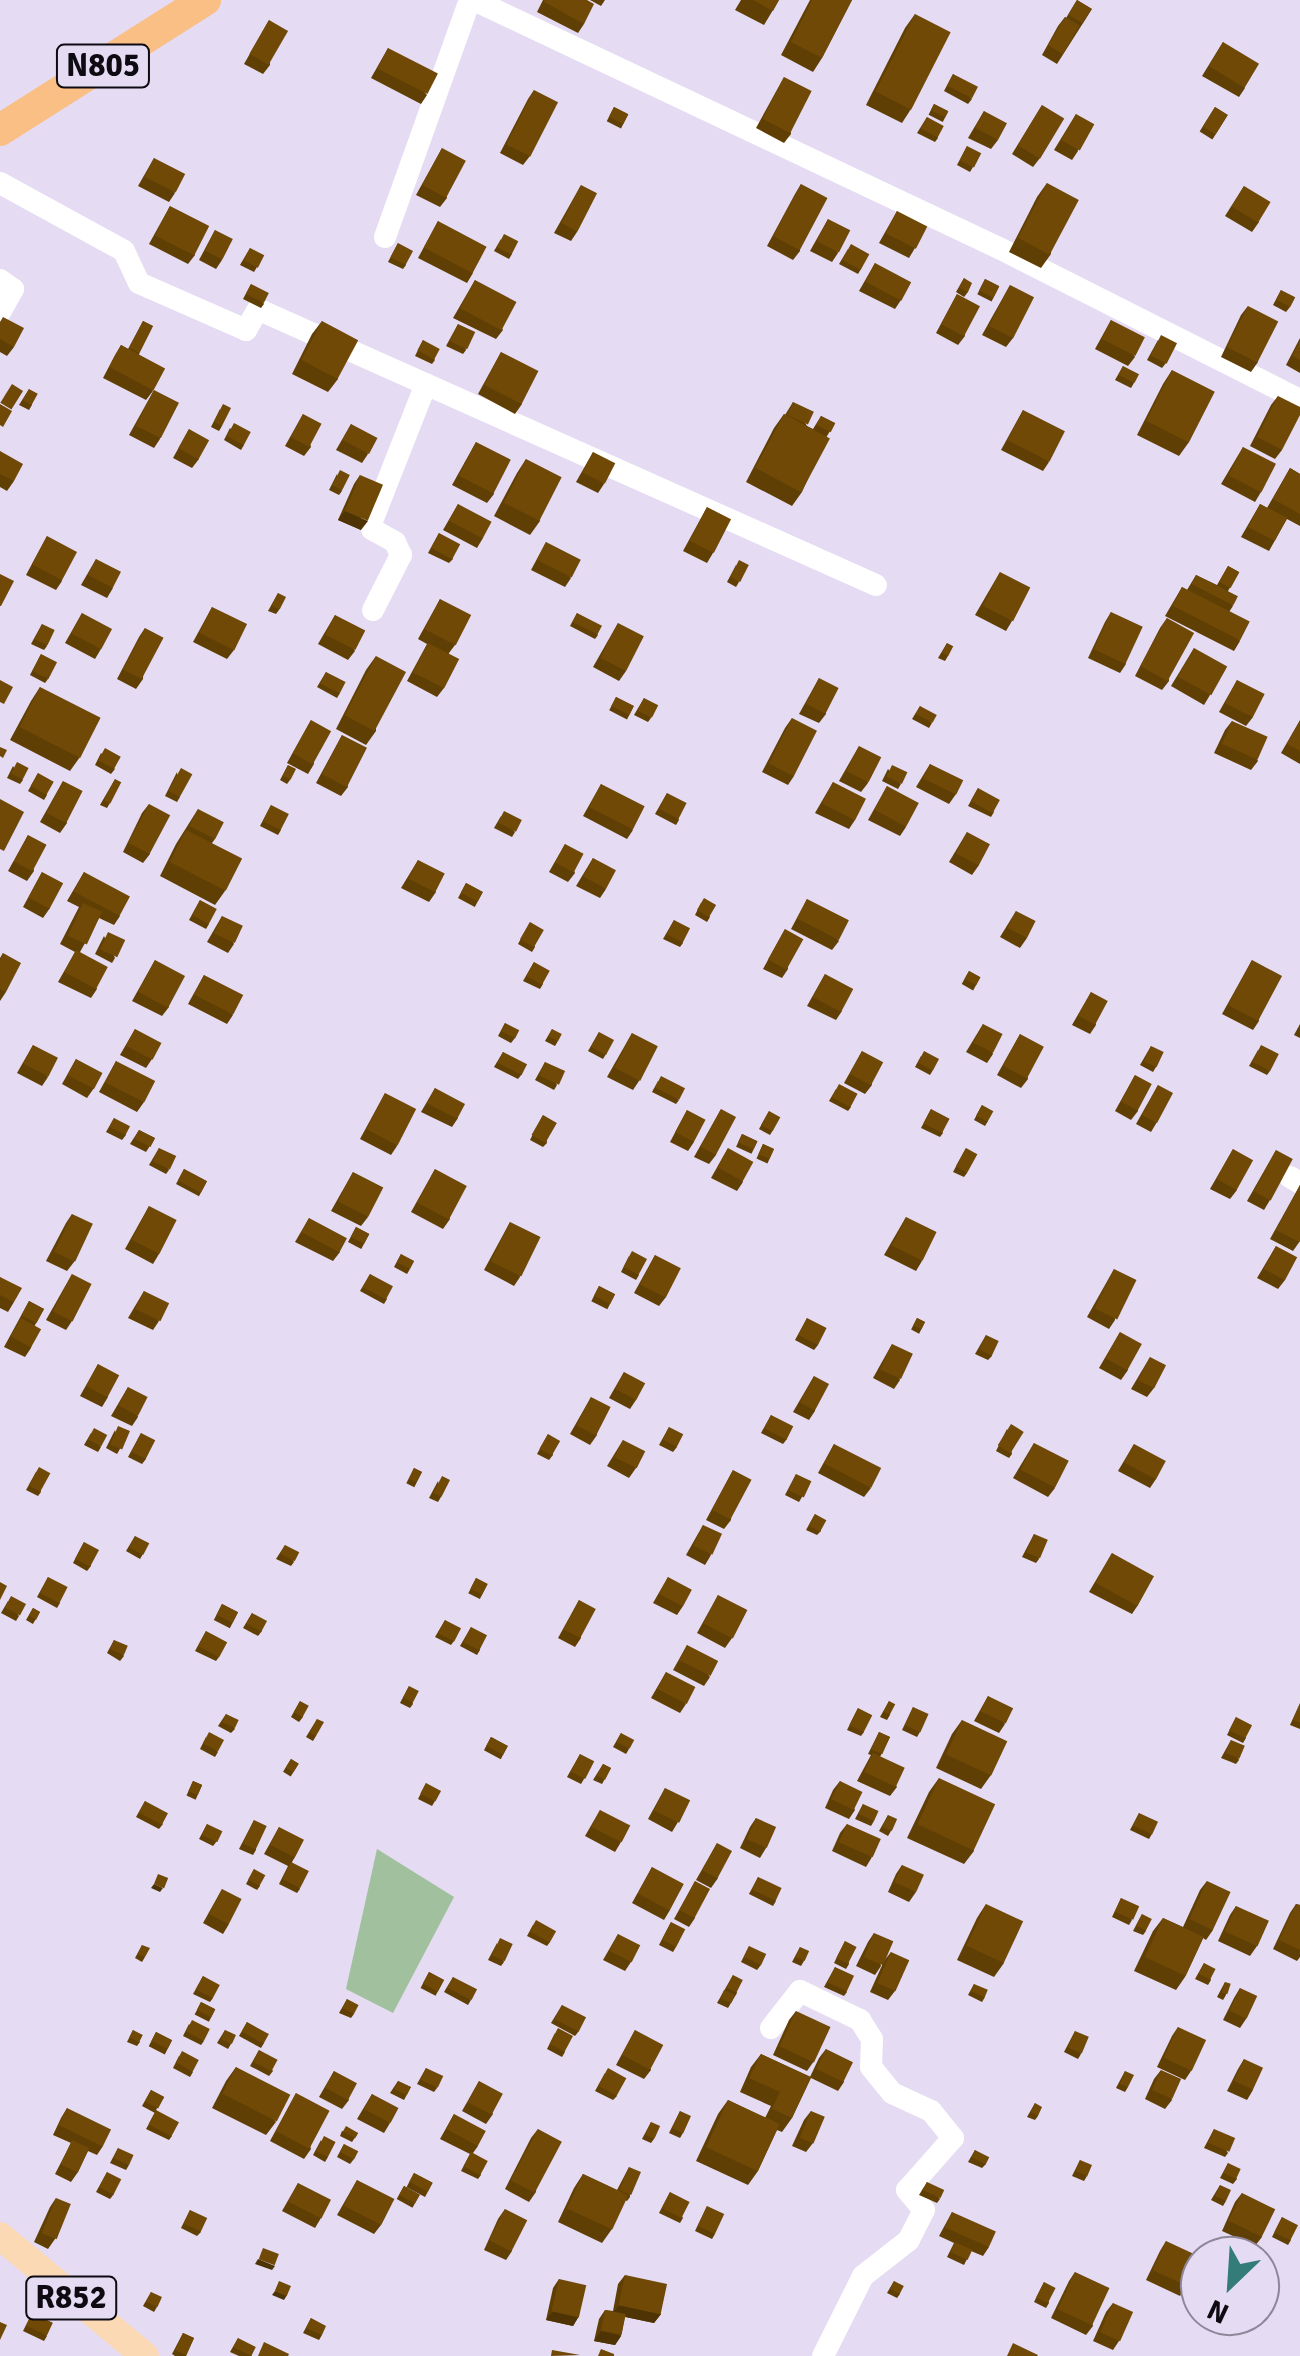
<!DOCTYPE html>
<html>
<head>
<meta charset="utf-8">
<style>
	body { margin:0 }
	#map { position:relative; width:1300px; height:2356px; overflow:hidden; background:#e5dbf3; font-family:Signika,sans-serif }
	div>[style] { position:absolute }
	[style*='--x'] { left:calc(var(--x)*1px); top:calc(var(--y)*1px); width:calc(var(--w)*1px); rotate:calc(var(--a)*1deg) }
	.green>* { inset:0; background:#a0c09e }
	.minor>* { height:22px; margin:-11px; padding:0 11px; transform-origin:11px; border-radius:11px; background:#fff }
	.major>* { height:28px; margin:-14px; padding:0 14px; transform-origin:14px; border-radius:14px; background:#fcd9b5 }
	.highway>* { height:32px; margin:-16px; padding:0 16px; transform-origin:16px; border-radius:16px; background:#fabf84 }
	.wall>* { inset:0; background:#603f05; transform-origin:0 0 }
	.shaded-wall>* { inset:0; background:#4e3304 }
	.building>* { inset:0; background:#704906; transform-origin:0 0 }
	span { translate:-50% -50%; white-space:nowrap; text-align:center; line-height:1.15; -webkit-text-stroke:10px #e5dbf3; paint-order:stroke }
	.shield-label span { padding:2px 8px; background:#e5dbf3; border:2px solid; border-radius:8px; -webkit-text-stroke-width:0 }
	.shield-label { font-size:32px; color:#0e0a12; font-weight:700 }
	.north { position:absolute; left:1180px; top:2236px; width:100px; height:100px; box-sizing:border-box; background:#e5dbf3; border:2px solid #8f8799; border-radius:50%; rotate:205deg; font-size:28px; font-weight:700; line-height:40px; text-align:center; color:#0e0a12 }
	.north::after { content:''; display:block; margin:auto; width:35px; height:45px; background:#337c79; clip-path:polygon(50% 0,100% 100%,50% 72%,0 100%) }
</style>
</head>
<body>
<div id="map">
	<div class="green">
		<div style="clip-path:polygon(377px 1849px,454px 1897px,393px 2013px,346px 1989px)"></div>
	</div>
	<div class="minor">
		<div style="--x:474;--y:0;--w:581;--a:25.29"></div>
		<div style="--x:999;--y:248;--w:337;--a:26.8"></div>
		<div style="--x:0;--y:183;--w:141;--a:28.7"></div>
		<div style="--x:124;--y:251;--w:35;--a:65"></div>
		<div style="--x:139;--y:283;--w:117;--a:23.7"></div>
		<div style="--x:246;--y:330;--w:22;--a:-60"></div>
		<div style="--x:257;--y:311;--w:7;--a:8"></div>
		<div style="--x:264;--y:312;--w:670;--a:24.04"></div>
		<div style="--x:385;--y:237;--w:252;--a:-70.3"></div>
		<div style="--x:0;--y:280;--w:16;--a:35"></div>
		<div style="--x:13;--y:289;--w:26;--a:119"></div>
		<div style="--x:373;--y:610;--w:62;--a:-63"></div>
		<div style="--x:401;--y:555;--w:14;--a:-115"></div>
		<div style="--x:395;--y:542;--w:26;--a:-151"></div>
		<div style="--x:372;--y:529;--w:8;--a:-90"></div>
		<div style="--x:372;--y:521;--w:147;--a:-68.5"></div>
		<div style="--x:1290;--y:1177;--w:12;--a:31"></div>
		<div style="--x:771;--y:2028;--w:47;--a:-51.9"></div>
		<div style="--x:800;--y:1991;--w:67;--a:25.8"></div>
		<div style="--x:860;--y:2020;--w:22;--a:58"></div>
		<div style="--x:872;--y:2039;--w:28;--a:92"></div>
		<div style="--x:871;--y:2067;--w:33;--a:51"></div>
		<div style="--x:892;--y:2093;--w:43;--a:24.8"></div>
		<div style="--x:931;--y:2111;--w:35;--a:51"></div>
		<div style="--x:953;--y:2138;--w:69;--a:131.5"></div>
		<div style="--x:907;--y:2190;--w:26;--a:50"></div>
		<div style="--x:924;--y:2210;--w:34;--a:117"></div>
		<div style="--x:909;--y:2240;--w:58;--a:142"></div>
		<div style="--x:863;--y:2276;--w:89;--a:116.6"></div>
	</div>
	<div class="major">
		<div style="--x:0;--y:2236;--w:188;--a:39.6"></div>
	</div>
	<div class="highway">
		<div style="--x:0;--y:130;--w:243;--a:-32.4"></div>
	</div>
	<div class="wall">
		<div style="clip-path:polygon(543px 0,587px 0,584px 24px,578px 33px,537px 12px)"></div>
		<div style="clip-path:polygon(590px 0,605px 0,601px 6px)"></div>
		<div style="clip-path:polygon(741px 0,779px 0,764px 25px,735px 10px)"></div>
		<div style="clip-path:polygon(810px 0,852px 0,822px 58px,813px 72px,781px 55px)"></div>
		<div style="clip-path:polygon(1077px 0,1092px 9px,1057px 64px,1042px 55px,1058px 26px,1065px 17px,1066px 18px)"></div>
		<div style="clip-path:polygon(915px 14px,911px 109px,902px 123px,866px 105px,905px 28px)"></div>
		<div style="clip-path:polygon(269px 20px,270px 65px,263px 74px,244px 64px)"></div>
		<div style="clip-path:polygon(1223px 42px,1245px 88px,1239px 97px,1202px 76px)"></div>
		<div style="clip-path:polygon(388px 48px,427px 95px,421px 104px,371px 78px)"></div>
		<div style="clip-path:polygon(953px 74px,972px 99px,968px 104px,944px 91px)"></div>
		<div style="clip-path:polygon(784px 77px,791px 134px,784px 143px,756px 128px)"></div>
		<div style="clip-path:polygon(534px 90px,530px 156px,523px 165px,500px 153px,528px 99px)"></div>
		<div style="left:934px;top:104px;width:16px;height:12px;rotate:27deg"></div>
		<div style="clip-path:polygon(1042px 105px,1040px 158px,1033px 167px,1012px 154px)"></div>
		<div style="left:614px;top:107px;width:16px;height:16px;rotate:27deg"></div>
		<div style="left:1215px;top:107px;width:15px;height:29px;rotate:32deg"></div>
		<div style="clip-path:polygon(984px 111px,998px 140px,991px 149px,968px 138px)"></div>
		<div style="clip-path:polygon(1076px 114px,1078px 151px,1072px 160px,1054px 150px)"></div>
		<div style="clip-path:polygon(927px 117px,938px 138px,935px 142px,917px 133px)"></div>
		<div style="clip-path:polygon(967px 146px,973px 167px,970px 172px,957px 165px)"></div>
		<div style="clip-path:polygon(442px 148px,447px 198px,440px 207px,416px 195px)"></div>
		<div style="clip-path:polygon(154px 158px,175px 193px,169px 202px,138px 186px)"></div>
		<div style="clip-path:polygon(1047px 183px,1051px 254px,1041px 268px,1009px 252px,1037px 197px)"></div>
		<div style="clip-path:polygon(801px 184px,800px 251px,793px 260px,767px 246px,795px 194px)"></div>
		<div style="clip-path:polygon(581px 185px,577px 232px,571px 241px,554px 233px)"></div>
		<div style="clip-path:polygon(1244px 186px,1259px 222px,1252px 232px,1225px 216px)"></div>
		<div style="clip-path:polygon(170px 206px,195px 255px,188px 264px,149px 244px)"></div>
		<div style="clip-path:polygon(897px 211px,915px 248px,909px 258px,879px 243px)"></div>
		<div style="clip-path:polygon(828px 219px,838px 253px,832px 262px,810px 251px)"></div>
		<div style="clip-path:polygon(438px 221px,473px 273px,467px 283px,418px 258px)"></div>
		<div style="clip-path:polygon(215px 230px,222px 260px,216px 269px,199px 260px)"></div>
		<div style="clip-path:polygon(501px 239px,512px 254px,509px 259px,494px 251px)"></div>
		<div style="clip-path:polygon(398px 243px,406px 265px,403px 269px,388px 262px)"></div>
		<div style="clip-path:polygon(250px 248px,257px 267px,254px 272px,240px 265px)"></div>
		<div style="clip-path:polygon(848px 249px,861px 269px,858px 274px,839px 264px)"></div>
		<div style="clip-path:polygon(875px 263px,901px 300px,895px 309px,859px 291px)"></div>
		<div style="clip-path:polygon(964px 278px,968px 292px,964px 297px,956px 292px)"></div>
		<div style="left:985px;top:279px;width:16px;height:17px;rotate:27deg"></div>
		<div style="clip-path:polygon(475px 280px,503px 330px,496px 339px,453px 318px)"></div>
		<div style="clip-path:polygon(251px 284px,264px 304px,261px 308px,243px 299px)"></div>
		<div style="clip-path:polygon(1010px 285px,1013px 338px,1006px 347px,982px 335px)"></div>
		<div style="clip-path:polygon(1281px 290px,1290px 307px,1286px 312px,1273px 305px)"></div>
		<div style="clip-path:polygon(957px 294px,965px 336px,958px 345px,936px 333px)"></div>
		<div style="clip-path:polygon(1248px 306px,1258px 362px,1251px 372px,1221px 357px,1241px 315px)"></div>
		<div style="clip-path:polygon(1111px 320px,1135px 357px,1128px 366px,1095px 349px)"></div>
		<div style="clip-path:polygon(0 321px,14px 347px,7px 356px,0 352px)"></div>
		<div style="clip-path:polygon(143px 321px,153px 326px,139px 354px,153px 391px,146px 400px,103px 378px,115px 355px,121px 345px,128px 349px)"></div>
		<div style="clip-path:polygon(322px 321px,338px 379px,328px 392px,292px 374px,312px 334px)"></div>
		<div style="clip-path:polygon(458px 324px,466px 350px,463px 354px,446px 346px)"></div>
		<div style="clip-path:polygon(1300px 338px,1300px 373px,1286px 365px)"></div>
		<div style="clip-path:polygon(423px 340px,435px 360px,432px 364px,415px 356px)"></div>
		<div style="clip-path:polygon(1158px 340px,1166px 363px,1162px 368px,1147px 360px)"></div>
		<div style="clip-path:polygon(501px 352px,522px 404px,515px 414px,478px 394px)"></div>
		<div style="clip-path:polygon(1123px 366px,1134px 383px,1131px 388px,1115px 380px)"></div>
		<div style="clip-path:polygon(1172px 370px,1189px 442px,1179px 456px,1137px 435px,1163px 384px)"></div>
		<div style="clip-path:polygon(29px 389px,32px 405px,29px 410px,19px 405px)"></div>
		<div style="clip-path:polygon(154px 390px,160px 439px,154px 448px,129px 435px)"></div>
		<div style="clip-path:polygon(1278px 396px,1282px 450px,1275px 459px,1250px 446px,1271px 405px)"></div>
		<div style="clip-path:polygon(793px 402px,807px 426px,813px 429px,821px 416px,835px 423px,827px 436px,802px 492px,792px 506px,746px 482px,774px 428px,784px 414px,785px 415px)"></div>
		<div style="clip-path:polygon(220px 409px,222px 426px,219px 431px,211px 427px)"></div>
		<div style="clip-path:polygon(1023px 410px,1049px 462px,1043px 471px,1001px 450px)"></div>
		<div style="clip-path:polygon(303px 414px,311px 447px,304px 456px,285px 446px)"></div>
		<div style="clip-path:polygon(351px 424px,368px 454px,362px 463px,336px 450px)"></div>
		<div style="clip-path:polygon(230px 428px,244px 445px,241px 450px,224px 440px)"></div>
		<div style="clip-path:polygon(189px 429px,199px 459px,192px 468px,173px 458px)"></div>
		<div style="clip-path:polygon(476px 442px,494px 494px,487px 503px,452px 485px)"></div>
		<div style="clip-path:polygon(1243px 447px,1261px 492px,1255px 502px,1221px 484px)"></div>
		<div style="clip-path:polygon(0 451px,14px 481px,7px 491px,0 487px)"></div>
		<div style="clip-path:polygon(593px 452px,604px 484px,598px 493px,576px 482px)"></div>
		<div style="clip-path:polygon(526px 459px,540px 521px,530px 535px,494px 516px,517px 473px)"></div>
		<div style="clip-path:polygon(1290px 468px,1300px 474px,1300px 526px,1287px 519px,1269px 551px,1241px 537px,1260px 504px,1267px 508px)"></div>
		<div style="clip-path:polygon(337px 474px,342px 491px,339px 495px,329px 490px)"></div>
		<div style="clip-path:polygon(360px 475px,361px 530px,338px 520px,354px 484px)"></div>
		<div style="clip-path:polygon(458px 504px,483px 538px,477px 548px,443px 530px)"></div>
		<div style="clip-path:polygon(707px 507px,713px 553px,707px 563px,683px 551px)"></div>
		<div style="clip-path:polygon(439px 533px,453px 559px,449px 563px,428px 553px)"></div>
		<div style="clip-path:polygon(47px 536px,62px 581px,56px 590px,26px 575px)"></div>
		<div style="clip-path:polygon(546px 542px,571px 578px,565px 587px,531px 570px)"></div>
		<div style="clip-path:polygon(96px 559px,113px 588px,107px 598px,81px 585px)"></div>
		<div style="clip-path:polygon(736px 565px,739px 582px,736px 587px,727px 582px)"></div>
		<div style="clip-path:polygon(1228px 566px,1239px 572px,1228px 591px,1233px 606px,1229px 612px,1240px 641px,1234px 651px,1165px 616px,1182px 587px,1187px 590px,1196px 575px,1217px 585px)"></div>
		<div style="clip-path:polygon(1000px 572px,1012px 621px,1006px 631px,975px 615px)"></div>
		<div style="clip-path:polygon(278px 593px,279px 610px,276px 614px,268px 611px)"></div>
		<div style="clip-path:polygon(440px 599px,455px 645px,449px 653px,444px 688px,437px 697px,407px 681px,427px 644px,418px 639px)"></div>
		<div style="clip-path:polygon(212px 607px,234px 650px,227px 659px,193px 642px)"></div>
		<div style="clip-path:polygon(1111px 612px,1126px 664px,1120px 673px,1088px 658px,1105px 622px)"></div>
		<div style="clip-path:polygon(82px 613px,101px 649px,95px 659px,65px 643px)"></div>
		<div style="clip-path:polygon(577px 613px,598px 635px,595px 639px,570px 626px)"></div>
		<div style="clip-path:polygon(335px 615px,355px 651px,348px 660px,318px 644px)"></div>
		<div style="clip-path:polygon(1167px 618px,1169px 681px,1162px 690px,1135px 676px,1160px 628px)"></div>
		<div style="clip-path:polygon(618px 623px,626px 671px,619px 681px,593px 667px)"></div>
		<div style="clip-path:polygon(42px 624px,47px 646px,44px 650px,31px 644px)"></div>
		<div style="clip-path:polygon(145px 628px,143px 679px,136px 689px,117px 679px,139px 637px)"></div>
		<div style="clip-path:polygon(947px 643px,948px 656px,945px 661px,938px 658px)"></div>
		<div style="clip-path:polygon(1194px 648px,1210px 695px,1204px 705px,1171px 686px)"></div>
		<div style="clip-path:polygon(41px 654px,48px 679px,45px 683px,30px 675px)"></div>
		<div style="clip-path:polygon(376px 656px,376px 731px,366px 745px,336px 729px,366px 670px)"></div>
		<div style="clip-path:polygon(326px 672px,340px 693px,337px 698px,317px 687px)"></div>
		<div style="clip-path:polygon(819px 678px,826px 714px,819px 723px,799px 714px)"></div>
		<div style="clip-path:polygon(1237px 680px,1253px 717px,1246px 726px,1219px 712px)"></div>
		<div style="clip-path:polygon(40px 687px,80px 757px,70px 771px,10px 740px,31px 701px)"></div>
		<div style="left:616px;top:697px;width:20px;height:15px;rotate:27deg"></div>
		<div style="clip-path:polygon(644px 698px,651px 718px,648px 722px,634px 715px)"></div>
		<div style="clip-path:polygon(920px 706px,932px 723px,929px 728px,912px 719px)"></div>
		<div style="clip-path:polygon(792px 718px,794px 776px,788px 785px,762px 772px,785px 728px)"></div>
		<div style="clip-path:polygon(311px 720px,314px 764px,308px 774px,287px 763px)"></div>
		<div style="clip-path:polygon(1300px 720px,1300px 764px,1281px 753px)"></div>
		<div style="clip-path:polygon(1232px 721px,1258px 761px,1251px 770px,1214px 753px,1225px 730px)"></div>
		<div style="clip-path:polygon(342px 735px,348px 787px,341px 796px,316px 783px)"></div>
		<div style="clip-path:polygon(859px 746px,868px 783px,861px 792px,839px 781px)"></div>
		<div style="clip-path:polygon(101px 753px,115px 769px,111px 774px,95px 765px)"></div>
		<div style="clip-path:polygon(930px 764px,956px 794px,949px 804px,916px 787px)"></div>
		<div style="clip-path:polygon(288px 765px,290px 780px,287px 784px,280px 780px)"></div>
		<div style="clip-path:polygon(13px 766px,23px 780px,20px 784px,7px 778px)"></div>
		<div style="clip-path:polygon(888px 769px,901px 784px,898px 789px,882px 781px)"></div>
		<div style="clip-path:polygon(177px 772px,180px 797px,177px 802px,165px 796px)"></div>
		<div style="clip-path:polygon(38px 773px,47px 795px,44px 800px,28px 791px)"></div>
		<div style="clip-path:polygon(115px 779px,110px 803px,107px 808px,100px 805px)"></div>
		<div style="clip-path:polygon(63px 781px,67px 823px,60px 833px,40px 822px)"></div>
		<div style="clip-path:polygon(833px 782px,855px 820px,849px 829px,815px 813px)"></div>
		<div style="clip-path:polygon(601px 784px,633px 830px,627px 839px,583px 816px)"></div>
		<div style="clip-path:polygon(887px 786px,906px 827px,900px 836px,868px 820px)"></div>
		<div style="clip-path:polygon(978px 788px,994px 812px,991px 817px,968px 806px)"></div>
		<div style="clip-path:polygon(667px 793px,679px 820px,676px 825px,655px 814px)"></div>
		<div style="clip-path:polygon(149px 804px,150px 854px,143px 863px,123px 852px,142px 813px)"></div>
		<div style="clip-path:polygon(271px 805px,281px 830px,278px 835px,260px 826px)"></div>
		<div style="clip-path:polygon(198px 809px,215px 839px,212px 843px,225px 891px,215px 905px,160px 876px,176px 844px)"></div>
		<div style="clip-path:polygon(501px 816px,515px 832px,512px 837px,494px 828px)"></div>
		<div style="clip-path:polygon(967px 832px,979px 865px,972px 875px,949px 862px)"></div>
		<div style="clip-path:polygon(28px 835px,34px 871px,27px 881px,8px 871px)"></div>
		<div style="clip-path:polygon(565px 844px,575px 873px,568px 882px,549px 872px)"></div>
		<div style="clip-path:polygon(593px 858px,606px 889px,600px 898px,576px 886px)"></div>
		<div style="clip-path:polygon(418px 860px,436px 892px,429px 902px,401px 888px)"></div>
		<div style="clip-path:polygon(42px 872px,50px 908px,43px 918px,23px 907px)"></div>
		<div style="clip-path:polygon(84px 872px,120px 916px,114px 925px,99px 918px,80px 952px,97px 989px,91px 998px,58px 982px,75px 952px,60px 944px,79px 907px,67px 901px)"></div>
		<div style="left:466px;top:883px;width:19px;height:17px;rotate:28deg"></div>
		<div style="clip-path:polygon(807px 899px,839px 941px,832px 950px,791px 929px)"></div>
		<div style="clip-path:polygon(200px 900px,209px 924px,206px 929px,189px 920px)"></div>
		<div style="clip-path:polygon(701px 903px,710px 917px,707px 922px,695px 915px)"></div>
		<div style="clip-path:polygon(1016px 911px,1027px 938px,1020px 948px,1000px 937px)"></div>
		<div style="clip-path:polygon(222px 916px,234px 944px,228px 953px,207px 942px)"></div>
		<div style="clip-path:polygon(674px 920px,683px 943px,680px 947px,663px 939px)"></div>
		<div style="clip-path:polygon(530px 922px,535px 947px,532px 952px,518px 944px)"></div>
		<div style="clip-path:polygon(785px 929px,788px 969px,782px 978px,763px 969px)"></div>
		<div style="clip-path:polygon(104px 936px,115px 958px,112px 963px,95px 954px)"></div>
		<div style="clip-path:polygon(3px 953px,6px 992px,0 1001px,0 958px)"></div>
		<div style="clip-path:polygon(155px 960px,169px 1007px,162px 1016px,132px 1001px)"></div>
		<div style="clip-path:polygon(1252px 960px,1259px 1021px,1253px 1030px,1222px 1014px)"></div>
		<div style="clip-path:polygon(534px 962px,543px 984px,540px 989px,523px 981px)"></div>
		<div style="left:969px;top:971px;width:13px;height:15px;rotate:29deg"></div>
		<div style="clip-path:polygon(825px 974px,842px 1011px,836px 1020px,807px 1006px)"></div>
		<div style="clip-path:polygon(204px 975px,233px 1015px,227px 1024px,188px 1004px)"></div>
		<div style="clip-path:polygon(1091px 992px,1096px 1025px,1090px 1034px,1072px 1025px)"></div>
		<div style="clip-path:polygon(505px 1023px,515px 1038px,511px 1043px,498px 1036px)"></div>
		<div style="clip-path:polygon(983px 1024px,993px 1054px,987px 1063px,966px 1052px)"></div>
		<div style="clip-path:polygon(1300px 1024px,1300px 1038px,1294px 1035px)"></div>
		<div style="clip-path:polygon(135px 1029px,152px 1059px,146px 1068px,120px 1055px)"></div>
		<div style="clip-path:polygon(552px 1029px,558px 1041px,555px 1046px,545px 1041px)"></div>
		<div style="clip-path:polygon(599px 1032px,606px 1054px,603px 1059px,588px 1051px)"></div>
		<div style="clip-path:polygon(632px 1033px,639px 1081px,633px 1090px,607px 1077px)"></div>
		<div style="clip-path:polygon(1020px 1034px,1028px 1079px,1021px 1088px,997px 1075px)"></div>
		<div style="clip-path:polygon(33px 1045px,48px 1077px,42px 1086px,17px 1073px)"></div>
		<div style="clip-path:polygon(1151px 1046px,1156px 1067px,1153px 1072px,1140px 1065px)"></div>
		<div style="clip-path:polygon(1258px 1050px,1270px 1071px,1267px 1075px,1249px 1066px)"></div>
		<div style="clip-path:polygon(862px 1051px,872px 1085px,865px 1094px,844px 1083px)"></div>
		<div style="clip-path:polygon(503px 1052px,522px 1074px,518px 1079px,494px 1067px)"></div>
		<div style="clip-path:polygon(921px 1056px,933px 1070px,930px 1075px,915px 1067px)"></div>
		<div style="clip-path:polygon(76px 1059px,94px 1088px,87px 1098px,62px 1084px)"></div>
		<div style="clip-path:polygon(116px 1061px,144px 1102px,137px 1112px,99px 1092px)"></div>
		<div style="clip-path:polygon(545px 1062px,557px 1085px,554px 1090px,535px 1080px)"></div>
		<div style="clip-path:polygon(1135px 1075px,1138px 1111px,1131px 1120px,1115px 1111px)"></div>
		<div style="clip-path:polygon(658px 1081px,679px 1100px,676px 1104px,652px 1092px)"></div>
		<div style="clip-path:polygon(1158px 1085px,1157px 1122px,1151px 1132px,1136px 1124px)"></div>
		<div style="clip-path:polygon(435px 1088px,458px 1118px,452px 1127px,421px 1112px)"></div>
		<div style="clip-path:polygon(836px 1089px,851px 1107px,848px 1111px,829px 1101px)"></div>
		<div style="clip-path:polygon(385px 1093px,397px 1146px,391px 1155px,360px 1139px)"></div>
		<div style="clip-path:polygon(982px 1105px,988px 1121px,985px 1126px,974px 1120px)"></div>
		<div style="clip-path:polygon(721px 1109px,716px 1155px,709px 1164px,694px 1157px)"></div>
		<div style="clip-path:polygon(931px 1109px,943px 1133px,940px 1137px,921px 1128px)"></div>
		<div style="clip-path:polygon(687px 1110px,694px 1142px,688px 1151px,670px 1142px)"></div>
		<div style="clip-path:polygon(769px 1111px,773px 1130px,770px 1135px,759px 1129px)"></div>
		<div style="clip-path:polygon(543px 1115px,547px 1143px,543px 1147px,530px 1140px)"></div>
		<div style="clip-path:polygon(114px 1118px,126px 1135px,122px 1140px,106px 1132px)"></div>
		<div style="clip-path:polygon(139px 1130px,155px 1138px,146px 1152px,130px 1144px)"></div>
		<div style="left:742px;top:1134px;width:17px;height:14px;rotate:25deg"></div>
		<div style="left:763px;top:1144px;width:12px;height:16px;rotate:24deg"></div>
		<div style="clip-path:polygon(159px 1148px,169px 1170px,166px 1174px,149px 1165px)"></div>
		<div style="clip-path:polygon(728px 1148px,743px 1182px,737px 1191px,711px 1178px)"></div>
		<div style="clip-path:polygon(966px 1148px,967px 1173px,964px 1177px,953px 1172px)"></div>
		<div style="clip-path:polygon(1233px 1149px,1237px 1190px,1230px 1199px,1210px 1189px)"></div>
		<div style="clip-path:polygon(1276px 1150px,1270px 1200px,1264px 1210px,1247px 1201px)"></div>
		<div style="left:184px;top:1169px;width:26px;height:17px;rotate:28deg"></div>
		<div style="clip-path:polygon(435px 1169px,450px 1219px,443px 1229px,411px 1212px)"></div>
		<div style="clip-path:polygon(353px 1172px,368px 1217px,361px 1226px,331px 1211px)"></div>
		<div style="clip-path:polygon(1300px 1185px,1300px 1241px,1293px 1251px,1270px 1239px)"></div>
		<div style="clip-path:polygon(149px 1206px,159px 1254px,153px 1264px,125px 1249px)"></div>
		<div style="clip-path:polygon(72px 1214px,74px 1262px,67px 1271px,46px 1261px,66px 1223px)"></div>
		<div style="clip-path:polygon(906px 1217px,922px 1261px,916px 1271px,884px 1255px)"></div>
		<div style="clip-path:polygon(309px 1218px,340px 1252px,333px 1261px,295px 1242px)"></div>
		<div style="clip-path:polygon(510px 1222px,520px 1277px,514px 1286px,484px 1270px)"></div>
		<div style="left:356px;top:1227px;width:15px;height:17px;rotate:28deg"></div>
		<div style="clip-path:polygon(1276px 1246px,1285px 1280px,1278px 1289px,1257px 1278px)"></div>
		<div style="clip-path:polygon(401px 1254px,410px 1269px,407px 1274px,394px 1267px)"></div>
		<div style="clip-path:polygon(655px 1255px,666px 1297px,659px 1306px,634px 1293px)"></div>
		<div style="clip-path:polygon(629px 1256px,639px 1275px,636px 1280px,621px 1272px)"></div>
		<div style="clip-path:polygon(1114px 1269px,1115px 1320px,1109px 1329px,1087px 1317px)"></div>
		<div style="clip-path:polygon(72px 1274px,72px 1321px,66px 1330px,46px 1320px)"></div>
		<div style="clip-path:polygon(370px 1274px,387px 1299px,384px 1304px,360px 1291px)"></div>
		<div style="clip-path:polygon(0 1277px,14px 1302px,8px 1312px,0 1308px)"></div>
		<div style="left:599px;top:1286px;width:18px;height:17px;rotate:27deg"></div>
		<div style="clip-path:polygon(144px 1291px,159px 1321px,153px 1330px,128px 1318px)"></div>
		<div style="clip-path:polygon(29px 1301px,44px 1309px,35px 1325px,31px 1348px,25px 1357px,4px 1347px)"></div>
		<div style="clip-path:polygon(807px 1318px,818px 1345px,814px 1350px,795px 1340px)"></div>
		<div style="left:917px;top:1318px;width:9px;height:13px;rotate:27deg"></div>
		<div style="clip-path:polygon(1120px 1332px,1128px 1370px,1121px 1380px,1099px 1368px)"></div>
		<div style="clip-path:polygon(986px 1335px,992px 1356px,988px 1360px,975px 1354px)"></div>
		<div style="clip-path:polygon(892px 1344px,900px 1380px,894px 1389px,873px 1378px)"></div>
		<div style="clip-path:polygon(1150px 1357px,1154px 1388px,1147px 1397px,1131px 1389px)"></div>
		<div style="clip-path:polygon(98px 1364px,108px 1397px,102px 1407px,80px 1396px)"></div>
		<div style="clip-path:polygon(624px 1372px,636px 1400px,630px 1409px,609px 1398px)"></div>
		<div style="clip-path:polygon(814px 1376px,815px 1411px,809px 1420px,793px 1412px)"></div>
		<div style="clip-path:polygon(128px 1387px,138px 1417px,132px 1426px,111px 1416px)"></div>
		<div style="clip-path:polygon(591px 1397px,597px 1435px,590px 1445px,570px 1434px)"></div>
		<div style="clip-path:polygon(771px 1415px,787px 1439px,783px 1444px,761px 1433px)"></div>
		<div style="clip-path:polygon(669px 1427px,677px 1447px,673px 1452px,659px 1445px)"></div>
		<div style="clip-path:polygon(1007px 1429px,1012px 1454px,1009px 1458px,996px 1451px)"></div>
		<div style="clip-path:polygon(115px 1430px,120px 1449px,117px 1454px,106px 1448px)"></div>
		<div style="clip-path:polygon(91px 1433px,101px 1447px,98px 1452px,84px 1445px)"></div>
		<div style="clip-path:polygon(141px 1433px,146px 1459px,142px 1464px,128px 1457px)"></div>
		<div style="clip-path:polygon(548px 1434px,553px 1455px,549px 1460px,537px 1454px)"></div>
		<div style="clip-path:polygon(623px 1440px,636px 1468px,629px 1478px,607px 1466px)"></div>
		<div style="clip-path:polygon(1034px 1443px,1055px 1488px,1048px 1497px,1013px 1478px)"></div>
		<div style="clip-path:polygon(834px 1444px,871px 1488px,864px 1497px,818px 1473px)"></div>
		<div style="clip-path:polygon(1134px 1444px,1156px 1479px,1150px 1488px,1118px 1471px)"></div>
		<div style="left:414px;top:1468px;width:9px;height:17px;rotate:27deg"></div>
		<div style="clip-path:polygon(733px 1470px,731px 1520px,724px 1529px,706px 1520px)"></div>
		<div style="clip-path:polygon(36px 1472px,41px 1492px,38px 1496px,26px 1490px)"></div>
		<div style="clip-path:polygon(796px 1474px,802px 1497px,799px 1502px,785px 1495px)"></div>
		<div style="clip-path:polygon(438px 1481px,441px 1497px,438px 1502px,429px 1498px)"></div>
		<div style="clip-path:polygon(815px 1514px,821px 1531px,817px 1535px,806px 1530px)"></div>
		<div style="clip-path:polygon(703px 1525px,711px 1555px,705px 1565px,686px 1555px)"></div>
		<div style="clip-path:polygon(1034px 1534px,1039px 1559px,1036px 1563px,1022px 1557px)"></div>
		<div style="clip-path:polygon(135px 1536px,143px 1554px,140px 1559px,126px 1551px)"></div>
		<div style="clip-path:polygon(84px 1542px,91px 1566px,87px 1571px,73px 1563px)"></div>
		<div style="clip-path:polygon(285px 1545px,294px 1562px,291px 1566px,276px 1559px)"></div>
		<div style="clip-path:polygon(1112px 1553px,1138px 1605px,1132px 1614px,1089px 1592px)"></div>
		<div style="clip-path:polygon(48px 1577px,60px 1603px,57px 1608px,37px 1597px)"></div>
		<div style="clip-path:polygon(668px 1577px,683px 1606px,677px 1615px,653px 1603px)"></div>
		<div style="left:476px;top:1578px;width:13px;height:17px;rotate:27deg"></div>
		<div style="clip-path:polygon(718px 1595px,732px 1638px,725px 1648px,697px 1633px)"></div>
		<div style="clip-path:polygon(579px 1600px,581px 1638px,575px 1647px,558px 1638px)"></div>
		<div style="clip-path:polygon(8px 1601px,19px 1616px,16px 1621px,1px 1613px)"></div>
		<div style="left:222px;top:1604px;width:18px;height:18px;rotate:27deg"></div>
		<div style="left:33px;top:1608px;width:8px;height:14px;rotate:30deg"></div>
		<div style="clip-path:polygon(252px 1613px,262px 1631px,258px 1636px,243px 1628px)"></div>
		<div style="clip-path:polygon(445px 1620px,454px 1641px,451px 1645px,435px 1637px)"></div>
		<div style="clip-path:polygon(471px 1627px,480px 1650px,477px 1655px,460px 1646px)"></div>
		<div style="clip-path:polygon(206px 1631px,219px 1657px,216px 1661px,195px 1651px)"></div>
		<div style="clip-path:polygon(114px 1640px,124px 1656px,120px 1661px,107px 1653px)"></div>
		<div style="clip-path:polygon(687px 1645px,710px 1677px,704px 1686px,673px 1670px)"></div>
		<div style="clip-path:polygon(666px 1672px,686px 1704px,680px 1713px,651px 1698px)"></div>
		<div style="clip-path:polygon(409px 1686px,413px 1704px,410px 1708px,400px 1703px)"></div>
		<div style="clip-path:polygon(988px 1696px,1005px 1724px,999px 1733px,974px 1721px)"></div>
		<div style="clip-path:polygon(300px 1701px,303px 1717px,299px 1722px,291px 1717px)"></div>
		<div style="clip-path:polygon(889px 1701px,890px 1715px,887px 1720px,880px 1717px)"></div>
		<div style="clip-path:polygon(1300px 1703px,1300px 1729px,1290px 1725px)"></div>
		<div style="clip-path:polygon(913px 1707px,920px 1732px,917px 1737px,902px 1730px)"></div>
		<div style="clip-path:polygon(858px 1708px,864px 1732px,861px 1736px,847px 1730px)"></div>
		<div style="clip-path:polygon(226px 1714px,235px 1729px,231px 1733px,218px 1726px)"></div>
		<div style="clip-path:polygon(1236px 1717px,1246px 1738px,1243px 1743px,1227px 1735px)"></div>
		<div style="clip-path:polygon(317px 1719px,316px 1736px,313px 1741px,306px 1737px)"></div>
		<div style="clip-path:polygon(962px 1720px,991px 1775px,981px 1789px,936px 1768px,952px 1734px)"></div>
		<div style="clip-path:polygon(879px 1732px,890px 1737px,880px 1757px,897px 1787px,890px 1796px,857px 1781px,871px 1755px,868px 1754px)"></div>
		<div style="clip-path:polygon(621px 1733px,629px 1749px,626px 1754px,613px 1747px)"></div>
		<div style="clip-path:polygon(206px 1737px,218px 1752px,215px 1757px,200px 1749px)"></div>
		<div style="left:491px;top:1737px;width:19px;height:15px;rotate:28deg"></div>
		<div style="clip-path:polygon(1231px 1740px,1239px 1760px,1236px 1764px,1221px 1758px)"></div>
		<div style="clip-path:polygon(580px 1754px,584px 1779px,581px 1784px,567px 1777px)"></div>
		<div style="left:291px;top:1759px;width:9px;height:15px;rotate:32deg"></div>
		<div style="clip-path:polygon(603px 1764px,611px 1768px,602px 1784px,593px 1780px)"></div>
		<div style="clip-path:polygon(939px 1778px,974px 1851px,964px 1864px,907px 1838px,929px 1792px)"></div>
		<div style="left:193px;top:1781px;width:10px;height:16px;rotate:24deg"></div>
		<div style="clip-path:polygon(840px 1781px,855px 1810px,849px 1819px,825px 1808px,833px 1790px)"></div>
		<div style="clip-path:polygon(426px 1783px,435px 1801px,432px 1806px,418px 1799px)"></div>
		<div style="clip-path:polygon(665px 1788px,678px 1822px,672px 1832px,648px 1819px)"></div>
		<div style="clip-path:polygon(145px 1801px,163px 1824px,159px 1829px,136px 1817px)"></div>
		<div style="clip-path:polygon(863px 1804px,874px 1821px,871px 1826px,855px 1819px)"></div>
		<div style="clip-path:polygon(600px 1810px,621px 1842px,615px 1852px,585px 1836px)"></div>
		<div style="clip-path:polygon(1139px 1813px,1152px 1834px,1149px 1839px,1130px 1830px)"></div>
		<div style="clip-path:polygon(888px 1815px,891px 1831px,888px 1836px,879px 1831px)"></div>
		<div style="clip-path:polygon(756px 1818px,766px 1848px,760px 1858px,740px 1848px,750px 1827px)"></div>
		<div style="clip-path:polygon(254px 1820px,256px 1850px,253px 1855px,239px 1849px)"></div>
		<div style="clip-path:polygon(207px 1824px,217px 1841px,213px 1846px,199px 1839px)"></div>
		<div style="clip-path:polygon(847px 1824px,872px 1857px,866px 1867px,832px 1851px,840px 1833px)"></div>
		<div style="clip-path:polygon(279px 1827px,295px 1857px,292px 1862px,300px 1889px,297px 1893px,279px 1884px,288px 1866px,264px 1854px)"></div>
		<div style="clip-path:polygon(717px 1843px,718px 1878px,711px 1888px,696px 1880px)"></div>
		<div style="clip-path:polygon(902px 1865px,916px 1892px,909px 1902px,888px 1892px,896px 1874px)"></div>
		<div style="clip-path:polygon(652px 1867px,670px 1910px,664px 1920px,632px 1903px)"></div>
		<div style="clip-path:polygon(254px 1869px,260px 1886px,257px 1890px,246px 1884px)"></div>
		<div style="clip-path:polygon(758px 1877px,776px 1901px,773px 1906px,749px 1894px)"></div>
		<div style="clip-path:polygon(695px 1881px,695px 1918px,689px 1927px,674px 1919px)"></div>
		<div style="clip-path:polygon(1207px 1881px,1213px 1930px,1206px 1940px,1203px 1938px,1185px 1977px,1176px 1990px,1134px 1971px,1153px 1931px,1163px 1918px,1183px 1927px,1200px 1890px)"></div>
		<div style="clip-path:polygon(222px 1889px,229px 1924px,223px 1934px,203px 1923px)"></div>
		<div style="clip-path:polygon(1121px 1898px,1132px 1920px,1129px 1925px,1112px 1917px)"></div>
		<div style="clip-path:polygon(986px 1904px,1004px 1963px,994px 1977px,957px 1960px,977px 1918px)"></div>
		<div style="clip-path:polygon(1296px 1904px,1300px 1905px,1300px 1957px,1297px 1961px,1273px 1949px,1290px 1913px)"></div>
		<div style="clip-path:polygon(1236px 1906px,1257px 1946px,1250px 1956px,1218px 1941px,1230px 1915px)"></div>
		<div style="clip-path:polygon(1142px 1914px,1146px 1931px,1143px 1935px,1133px 1931px)"></div>
		<div style="clip-path:polygon(671px 1922px,676px 1947px,673px 1952px,659px 1945px)"></div>
		<div style="clip-path:polygon(533px 1925px,550px 1942px,547px 1946px,527px 1936px)"></div>
		<div style="clip-path:polygon(874px 1933px,881px 1966px,875px 1975px,856px 1966px,868px 1942px)"></div>
		<div style="clip-path:polygon(618px 1934px,631px 1962px,625px 1971px,603px 1960px)"></div>
		<div style="clip-path:polygon(845px 1941px,849px 1964px,846px 1969px,834px 1963px)"></div>
		<div style="clip-path:polygon(497px 1943px,504px 1962px,501px 1966px,488px 1960px)"></div>
		<div style="clip-path:polygon(142px 1945px,145px 1957px,142px 1962px,135px 1958px)"></div>
		<div style="clip-path:polygon(749px 1946px,761px 1965px,757px 1970px,741px 1962px)"></div>
		<div style="clip-path:polygon(800px 1947px,804px 1961px,801px 1966px,792px 1962px)"></div>
		<div style="clip-path:polygon(891px 1952px,895px 1991px,888px 2000px,870px 1992px,884px 1961px)"></div>
		<div style="clip-path:polygon(1204px 1963px,1211px 1980px,1208px 1985px,1195px 1979px)"></div>
		<div style="clip-path:polygon(835px 1967px,847px 1992px,844px 1996px,824px 1987px)"></div>
		<div style="left:429px;top:1972px;width:17px;height:18px;rotate:28deg"></div>
		<div style="clip-path:polygon(733px 1975px,737px 1993px,728px 2008px,717px 2003px)"></div>
		<div style="clip-path:polygon(203px 1976px,213px 1998px,210px 2002px,193px 1994px)"></div>
		<div style="clip-path:polygon(453px 1977px,471px 2000px,468px 2005px,444px 1992px)"></div>
		<div style="clip-path:polygon(1225px 1982px,1226px 1995px,1223px 2000px,1217px 1997px)"></div>
		<div style="clip-path:polygon(974px 1984px,985px 1997px,982px 2002px,968px 1995px)"></div>
		<div style="clip-path:polygon(1240px 1988px,1246px 2019px,1240px 2028px,1223px 2020px,1234px 1998px)"></div>
		<div style="clip-path:polygon(347px 1999px,354px 2014px,351px 2018px,339px 2013px)"></div>
		<div style="left:201px;top:2002px;width:16px;height:14px;rotate:27deg"></div>
		<div style="clip-path:polygon(562px 2005px,579px 2031px,575px 2036px,551px 2023px)"></div>
		<div style="clip-path:polygon(796px 2011px,814px 2061px,807px 2071px,773px 2055px,789px 2020px)"></div>
		<div style="clip-path:polygon(247px 2022px,264px 2043px,261px 2048px,239px 2036px)"></div>
		<div style="clip-path:polygon(189px 2024px,204px 2041px,201px 2045px,183px 2036px)"></div>
		<div style="clip-path:polygon(1178px 2027px,1191px 2071px,1185px 2080px,1157px 2067px,1172px 2036px)"></div>
		<div style="clip-path:polygon(133px 2030px,140px 2042px,137px 2046px,127px 2042px)"></div>
		<div style="clip-path:polygon(225px 2030px,231px 2044px,228px 2049px,217px 2043px)"></div>
		<div style="clip-path:polygon(635px 2030px,651px 2070px,644px 2079px,616px 2065px)"></div>
		<div style="clip-path:polygon(1075px 2031px,1081px 2054px,1078px 2059px,1064px 2052px)"></div>
		<div style="left:156px;top:2032px;width:18px;height:16px;rotate:27deg"></div>
		<div style="clip-path:polygon(555px 2033px,565px 2052px,562px 2057px,547px 2049px)"></div>
		<div style="clip-path:polygon(826px 2049px,844px 2082px,838px 2091px,811px 2078px,792px 2118px,782px 2132px,777px 2130px,758px 2171px,748px 2185px,696px 2161px,718px 2114px,728px 2100px,765px 2118px,771px 2106px,740px 2092px,751px 2067px,761px 2054px,810px 2077px,819px 2058px)"></div>
		<div style="clip-path:polygon(259px 2050px,273px 2071px,269px 2076px,250px 2066px)"></div>
		<div style="clip-path:polygon(179px 2056px,193px 2072px,190px 2077px,173px 2068px)"></div>
		<div style="clip-path:polygon(1244px 2059px,1253px 2090px,1247px 2100px,1227px 2091px,1238px 2069px)"></div>
		<div style="clip-path:polygon(236px 2067px,276px 2122px,266px 2135px,212px 2108px,226px 2081px)"></div>
		<div style="clip-path:polygon(426px 2068px,437px 2088px,434px 2092px,417px 2084px)"></div>
		<div style="clip-path:polygon(1161px 2070px,1172px 2100px,1165px 2109px,1145px 2099px,1154px 2079px)"></div>
		<div style="clip-path:polygon(334px 2071px,349px 2100px,342px 2109px,319px 2097px)"></div>
		<div style="clip-path:polygon(1125px 2071px,1128px 2087px,1125px 2092px,1116px 2088px)"></div>
		<div style="clip-path:polygon(605px 2073px,617px 2096px,613px 2100px,595px 2091px)"></div>
		<div style="clip-path:polygon(398px 2081px,411px 2087px,404px 2100px,390px 2093px)"></div>
		<div style="clip-path:polygon(479px 2081px,493px 2114px,486px 2124px,462px 2111px)"></div>
		<div style="clip-path:polygon(151px 2090px,164px 2097px,156px 2110px,172px 2136px,169px 2140px,146px 2129px,155px 2113px,142px 2106px)"></div>
		<div style="clip-path:polygon(296px 2093px,311px 2149px,304px 2159px,270px 2141px)"></div>
		<div style="clip-path:polygon(372px 2094px,390px 2123px,384px 2133px,357px 2119px)"></div>
		<div style="clip-path:polygon(1035px 2103px,1038px 2116px,1035px 2120px,1027px 2117px)"></div>
		<div style="clip-path:polygon(67px 2108px,103px 2146px,97px 2155px,88px 2151px,78px 2172px,71px 2182px,55px 2174px,71px 2143px,53px 2135px,61px 2118px)"></div>
		<div style="clip-path:polygon(680px 2111px,683px 2133px,680px 2138px,669px 2133px)"></div>
		<div style="clip-path:polygon(811px 2111px,813px 2143px,806px 2152px,792px 2146px,804px 2120px)"></div>
		<div style="clip-path:polygon(454px 2114px,478px 2146px,473px 2153px,481px 2175px,478px 2179px,461px 2171px,470px 2154px,440px 2139px)"></div>
		<div style="clip-path:polygon(651px 2122px,654px 2139px,651px 2143px,642px 2139px)"></div>
		<div style="clip-path:polygon(538px 2129px,536px 2192px,529px 2202px,505px 2189px,531px 2138px)"></div>
		<div style="clip-path:polygon(1214px 2129px,1228px 2153px,1225px 2157px,1204px 2148px)"></div>
		<div style="clip-path:polygon(342px 2131px,358px 2133px,352px 2142px,340px 2136px)"></div>
		<div style="clip-path:polygon(321px 2140px,328px 2157px,325px 2162px,313px 2155px)"></div>
		<div style="clip-path:polygon(344px 2144px,354px 2159px,350px 2164px,337px 2157px)"></div>
		<div style="clip-path:polygon(118px 2148px,129px 2165px,126px 2170px,110px 2163px)"></div>
		<div style="clip-path:polygon(975px 2150px,986px 2164px,982px 2168px,968px 2162px)"></div>
		<div style="clip-path:polygon(1080px 2160px,1087px 2176px,1084px 2181px,1072px 2176px)"></div>
		<div style="clip-path:polygon(1228px 2163px,1237px 2179px,1233px 2184px,1220px 2178px)"></div>
		<div style="clip-path:polygon(629px 2167px,630px 2197px,627px 2201px,625px 2200px,612px 2229px,602px 2243px,558px 2222px,574px 2188px,583px 2174px,617px 2190px)"></div>
		<div style="clip-path:polygon(107px 2172px,114px 2194px,110px 2199px,96px 2192px)"></div>
		<div style="left:414px;top:2173px;width:21px;height:16px;rotate:28deg"></div>
		<div style="clip-path:polygon(357px 2180px,381px 2225px,374px 2234px,337px 2215px)"></div>
		<div style="clip-path:polygon(927px 2182px,940px 2199px,937px 2203px,919px 2195px)"></div>
		<div style="clip-path:polygon(298px 2183px,321px 2218px,315px 2228px,282px 2211px)"></div>
		<div style="clip-path:polygon(1220px 2185px,1226px 2201px,1223px 2206px,1211px 2200px)"></div>
		<div style="left:404px;top:2186px;width:18px;height:15px;rotate:29deg"></div>
		<div style="clip-path:polygon(670px 2192px,683px 2218px,680px 2223px,659px 2213px)"></div>
		<div style="clip-path:polygon(1242px 2193px,1262px 2237px,1255px 2246px,1222px 2231px,1235px 2202px)"></div>
		<div style="clip-path:polygon(56px 2198px,55px 2239px,48px 2249px,34px 2242px,50px 2207px)"></div>
		<div style="clip-path:polygon(707px 2206px,715px 2234px,712px 2239px,695px 2231px)"></div>
		<div style="clip-path:polygon(505px 2209px,512px 2251px,506px 2260px,484px 2250px,498px 2219px)"></div>
		<div style="clip-path:polygon(190px 2210px,201px 2232px,197px 2236px,181px 2228px)"></div>
		<div style="clip-path:polygon(952px 2212px,989px 2247px,983px 2256px,971px 2251px,964px 2265px,947px 2257px,954px 2243px,939px 2236px)"></div>
		<div style="clip-path:polygon(1282px 2217px,1291px 2240px,1288px 2245px,1272px 2237px)"></div>
		<div style="clip-path:polygon(1166px 2241px,1187px 2286px,1180px 2296px,1146px 2280px,1160px 2251px)"></div>
		<div style="clip-path:polygon(1075px 2272px,1093px 2326px,1086px 2335px,1051px 2318px,1069px 2281px)"></div>
		<div style="clip-path:polygon(625px 2275px,661px 2314px,654px 2323px,625px 2317px,621px 2336px,615px 2345px,594px 2341px,599px 2319px,605px 2310px,613px 2311px,618px 2284px)"></div>
		<div style="clip-path:polygon(559px 2279px,579px 2316px,573px 2326px,546px 2320px,553px 2288px)"></div>
		<div style="clip-path:polygon(894px 2281px,900px 2294px,897px 2298px,887px 2293px)"></div>
		<div style="clip-path:polygon(1044px 2282px,1049px 2303px,1046px 2308px,1034px 2302px)"></div>
		<div style="clip-path:polygon(151px 2292px,157px 2307px,154px 2312px,143px 2306px)"></div>
		<div style="clip-path:polygon(1113px 2303px,1119px 2341px,1113px 2350px,1093px 2341px,1106px 2312px)"></div>
		<div style="clip-path:polygon(32px 2313px,47px 2336px,44px 2341px,23px 2331px)"></div>
		<div style="clip-path:polygon(311px 2318px,322px 2335px,319px 2340px,303px 2333px)"></div>
		<div style="clip-path:polygon(183px 2333px,194px 2338px,186px 2356px,175px 2356px,172px 2354px)"></div>
		<div style="clip-path:polygon(238px 2338px,252px 2356px,239px 2356px,230px 2352px)"></div>
	</div>
	<div class="shaded-wall">
		<div style="clip-path:polygon(345px 511px,368px 521px,361px 530px,338px 520px)"></div>
		<div style="clip-path:polygon(154px 1884px,163px 1888px,160px 1892px,151px 1888px)"></div>
		<div style="clip-path:polygon(258px 2259px,275px 2266px,272px 2270px,255px 2264px)"></div>
		<div style="clip-path:polygon(275px 2291px,287px 2295px,284px 2300px,272px 2295px)"></div>
		<div style="clip-path:polygon(619px 2305px,661px 2314px,654px 2323px,612px 2314px)"></div>
		<div style="clip-path:polygon(553px 2311px,579px 2316px,573px 2326px,546px 2320px)"></div>
		<div style="clip-path:polygon(601px 2331px,621px 2336px,615px 2345px,594px 2341px)"></div>
	</div>
	<div class="building">
		<div style="clip-path:polygon(545px 0,587px 0,594px 4px,584px 24px,544px 2px)"></div>
		<div style="clip-path:polygon(753px 0,779px 0,773px 11px)"></div>
		<div style="clip-path:polygon(812px 0,852px 0,822px 58px,791px 42px)"></div>
		<div style="left:1077px;top:0;width:17px;height:17px;rotate:31deg"></div>
		<div style="left:915px;top:14px;width:40px;height:87px;rotate:27deg"></div>
		<div style="left:1065px;top:17px;width:17px;height:33px;rotate:31deg"></div>
		<div style="left:269px;top:20px;width:22px;height:39px;rotate:30deg"></div>
		<div style="left:1223px;top:42px;width:42px;height:28px;rotate:31deg"></div>
		<div style="left:388px;top:48px;width:56px;height:23px;rotate:27deg"></div>
		<div style="left:953px;top:74px;width:28px;height:13px;rotate:27deg"></div>
		<div style="left:784px;top:77px;width:31px;height:47px;rotate:27deg"></div>
		<div style="left:534px;top:90px;width:27px;height:61px;rotate:27deg"></div>
		<div style="left:934px;top:104px;width:16px;height:7px;rotate:27deg"></div>
		<div style="left:1042px;top:105px;width:26px;height:47px;rotate:31deg"></div>
		<div style="left:614px;top:107px;width:16px;height:11px;rotate:27deg"></div>
		<div style="left:1215px;top:107px;width:15px;height:23px;rotate:32deg"></div>
		<div style="left:984px;top:111px;width:26px;height:19px;rotate:28deg"></div>
		<div style="left:1076px;top:114px;width:21px;height:30px;rotate:29deg"></div>
		<div style="left:927px;top:117px;width:19px;height:13px;rotate:28deg"></div>
		<div style="left:967px;top:146px;width:16px;height:16px;rotate:27deg"></div>
		<div style="left:442px;top:148px;width:27px;height:42px;rotate:28deg"></div>
		<div style="left:154px;top:158px;width:35px;height:21px;rotate:27deg"></div>
		<div style="left:1047px;top:183px;width:36px;height:62px;rotate:28deg"></div>
		<div style="left:801px;top:184px;width:30px;height:59px;rotate:28deg"></div>
		<div style="left:581px;top:185px;width:18px;height:43px;rotate:27deg"></div>
		<div style="left:1244px;top:186px;width:31px;height:24px;rotate:31deg"></div>
		<div style="left:170px;top:206px;width:44px;height:33px;rotate:27deg"></div>
		<div style="left:897px;top:211px;width:34px;height:25px;rotate:27deg"></div>
		<div style="left:828px;top:219px;width:25px;height:25px;rotate:27deg"></div>
		<div style="left:438px;top:221px;width:55px;height:30px;rotate:28deg"></div>
		<div style="left:215px;top:230px;width:20px;height:23px;rotate:27deg"></div>
		<div style="left:504px;top:234px;width:16px;height:15px;rotate:27deg"></div>
		<div style="left:398px;top:243px;width:17px;height:16px;rotate:28deg"></div>
		<div style="left:851px;top:244px;width:21px;height:18px;rotate:29deg"></div>
		<div style="left:250px;top:248px;width:16px;height:14px;rotate:27deg"></div>
		<div style="left:875px;top:263px;width:41px;height:21px;rotate:28deg"></div>
		<div style="clip-path:polygon(964px 278px,972px 283px,968px 292px,959px 288px)"></div>
		<div style="left:985px;top:279px;width:16px;height:13px;rotate:27deg"></div>
		<div style="left:475px;top:280px;width:47px;height:32px;rotate:28deg"></div>
		<div style="left:251px;top:284px;width:20px;height:11px;rotate:27deg"></div>
		<div style="left:1010px;top:285px;width:27px;height:46px;rotate:27deg"></div>
		<div style="left:1281px;top:290px;width:16px;height:11px;rotate:27deg"></div>
		<div style="left:957px;top:294px;width:26px;height:34px;rotate:28deg"></div>
		<div style="left:1248px;top:306px;width:34px;height:46px;rotate:27deg"></div>
		<div style="clip-path:polygon(3px 317px,24px 328px,14px 347px,0 339px,0 322px)"></div>
		<div style="left:1111px;top:320px;width:38px;height:21px;rotate:27deg"></div>
		<div style="left:143px;top:321px;width:11px;height:30px;rotate:27deg"></div>
		<div style="left:322px;top:321px;width:41px;height:44px;rotate:28deg"></div>
		<div style="left:458px;top:324px;width:19px;height:19px;rotate:25deg"></div>
		<div style="left:1161px;top:335px;width:18px;height:23px;rotate:27deg"></div>
		<div style="left:423px;top:340px;width:19px;height:12px;rotate:28deg"></div>
		<div style="clip-path:polygon(1300px 341px,1300px 360px,1292px 356px)"></div>
		<div style="left:121px;top:345px;width:50px;height:25px;rotate:28deg"></div>
		<div style="left:501px;top:352px;width:42px;height:37px;rotate:27deg"></div>
		<div style="left:1123px;top:366px;width:18px;height:10px;rotate:27deg"></div>
		<div style="left:1172px;top:370px;width:48px;height:57px;rotate:27deg"></div>
		<div style="left:12px;top:384px;width:13px;height:22px;rotate:32deg"></div>
		<div style="left:29px;top:389px;width:10px;height:13px;rotate:29deg"></div>
		<div style="left:154px;top:390px;width:28px;height:40px;rotate:27deg"></div>
		<div style="clip-path:polygon(1278px 396px,1300px 407px,1300px 415px,1282px 450px,1257px 437px)"></div>
		<div style="left:793px;top:402px;width:23px;height:14px;rotate:25deg"></div>
		<div style="clip-path:polygon(0 404px,12px 411px,3px 427px,0 425px)"></div>
		<div style="left:223px;top:404px;width:9px;height:20px;rotate:27deg"></div>
		<div style="left:1023px;top:410px;width:47px;height:34px;rotate:27deg"></div>
		<div style="left:303px;top:414px;width:21px;height:26px;rotate:28deg"></div>
		<div style="left:784px;top:414px;width:52px;height:61px;rotate:28deg"></div>
		<div style="left:821px;top:416px;width:16px;height:10px;rotate:27deg"></div>
		<div style="left:234px;top:423px;width:19px;height:15px;rotate:28deg"></div>
		<div style="left:351px;top:424px;width:30px;height:18px;rotate:28deg"></div>
		<div style="left:189px;top:429px;width:23px;height:22px;rotate:29deg"></div>
		<div style="left:476px;top:442px;width:39px;height:38px;rotate:27deg"></div>
		<div style="left:1243px;top:447px;width:37px;height:32px;rotate:27deg"></div>
		<div style="clip-path:polygon(0 451px,23px 464px,14px 481px,0 474px)"></div>
		<div style="left:593px;top:452px;width:25px;height:23px;rotate:27deg"></div>
		<div style="left:526px;top:459px;width:40px;height:49px;rotate:27deg"></div>
		<div style="clip-path:polygon(1290px 468px,1300px 474px,1300px 514px,1273px 499px)"></div>
		<div style="left:340px;top:470px;width:11px;height:17px;rotate:27deg"></div>
		<div style="left:360px;top:475px;width:25px;height:39px;rotate:23deg"></div>
		<div style="left:458px;top:504px;width:38px;height:19px;rotate:28deg"></div>
		<div style="left:1260px;top:504px;width:30px;height:26px;rotate:27deg"></div>
		<div style="left:707px;top:507px;width:27px;height:38px;rotate:27deg"></div>
		<div style="left:439px;top:533px;width:24px;height:17px;rotate:28deg"></div>
		<div style="left:47px;top:536px;width:34px;height:32px;rotate:28deg"></div>
		<div style="left:546px;top:542px;width:39px;height:20px;rotate:27deg"></div>
		<div style="left:96px;top:559px;width:28px;height:18px;rotate:27deg"></div>
		<div style="left:739px;top:560px;width:11px;height:19px;rotate:27deg"></div>
		<div style="left:1228px;top:566px;width:13px;height:18px;rotate:29deg"></div>
		<div style="left:1000px;top:572px;width:34px;height:38px;rotate:27deg"></div>
		<div style="clip-path:polygon(0 574px,14px 581px,1px 606px,0 606px)"></div>
		<div style="left:1196px;top:575px;width:47px;height:10px;rotate:27deg"></div>
		<div style="left:1182px;top:587px;width:76px;height:21px;rotate:27deg"></div>
		<div style="left:278px;top:593px;width:9px;height:14px;rotate:27deg"></div>
		<div style="left:440px;top:599px;width:35px;height:34px;rotate:27deg"></div>
		<div style="left:212px;top:607px;width:39px;height:29px;rotate:26deg"></div>
		<div style="left:1111px;top:612px;width:35px;height:41px;rotate:25deg"></div>
		<div style="left:82px;top:613px;width:34px;height:23px;rotate:28deg"></div>
		<div style="left:577px;top:613px;width:28px;height:10px;rotate:27deg"></div>
		<div style="left:335px;top:615px;width:34px;height:22px;rotate:27deg"></div>
		<div style="left:1167px;top:618px;width:31px;height:55px;rotate:29deg"></div>
		<div style="left:618px;top:623px;width:29px;height:39px;rotate:27deg"></div>
		<div style="left:42px;top:624px;width:14px;height:17px;rotate:25deg"></div>
		<div style="left:145px;top:628px;width:21px;height:47px;rotate:28deg"></div>
		<div style="left:428px;top:643px;width:35px;height:33px;rotate:27deg"></div>
		<div style="left:947px;top:643px;width:7px;height:11px;rotate:27deg"></div>
		<div style="left:1194px;top:648px;width:38px;height:33px;rotate:29deg"></div>
		<div style="left:41px;top:654px;width:18px;height:19px;rotate:27deg"></div>
		<div style="left:376px;top:656px;width:34px;height:67px;rotate:28deg"></div>
		<div style="left:326px;top:672px;width:22px;height:13px;rotate:27deg"></div>
		<div style="left:819px;top:678px;width:22px;height:29px;rotate:27deg"></div>
		<div style="clip-path:polygon(0 680px,13px 687px,4px 704px,0 702px)"></div>
		<div style="left:1237px;top:680px;width:31px;height:26px;rotate:27deg"></div>
		<div style="left:40px;top:687px;width:68px;height:45px;rotate:27deg"></div>
		<div style="left:616px;top:697px;width:20px;height:10px;rotate:27deg"></div>
		<div style="left:644px;top:698px;width:16px;height:14px;rotate:27deg"></div>
		<div style="left:920px;top:706px;width:19px;height:9px;rotate:28deg"></div>
		<div style="left:792px;top:718px;width:28px;height:51px;rotate:27deg"></div>
		<div style="left:311px;top:720px;width:23px;height:38px;rotate:29deg"></div>
		<div style="left:1232px;top:721px;width:39px;height:25px;rotate:24deg"></div>
		<div style="clip-path:polygon(1300px 721px,1300px 751px,1287px 744px)"></div>
		<div style="left:342px;top:735px;width:28px;height:44px;rotate:27deg"></div>
		<div style="left:859px;top:746px;width:25px;height:28px;rotate:27deg"></div>
		<div style="clip-path:polygon(0 747px,7px 750px,3px 758px,0 756px)"></div>
		<div style="left:105px;top:748px;width:18px;height:14px;rotate:29deg"></div>
		<div style="left:17px;top:762px;width:13px;height:13px;rotate:27deg"></div>
		<div style="left:930px;top:764px;width:37px;height:16px;rotate:26deg"></div>
		<div style="left:288px;top:765px;width:9px;height:12px;rotate:27deg"></div>
		<div style="left:892px;top:765px;width:17px;height:13px;rotate:25deg"></div>
		<div style="left:181px;top:768px;width:13px;height:26px;rotate:29deg"></div>
		<div style="left:38px;top:773px;width:18px;height:15px;rotate:29deg"></div>
		<div style="left:115px;top:779px;width:7px;height:24px;rotate:27deg"></div>
		<div style="left:63px;top:781px;width:22px;height:36px;rotate:27deg"></div>
		<div style="left:833px;top:782px;width:37px;height:24px;rotate:27deg"></div>
		<div style="left:601px;top:784px;width:49px;height:26px;rotate:27deg"></div>
		<div style="left:887px;top:786px;width:36px;height:27px;rotate:28deg"></div>
		<div style="left:978px;top:788px;width:25px;height:15px;rotate:29deg"></div>
		<div style="left:667px;top:793px;width:22px;height:18px;rotate:27deg"></div>
		<div style="clip-path:polygon(0 799px,24px 812px,4px 851px,0 849px)"></div>
		<div style="left:149px;top:804px;width:24px;height:44px;rotate:28deg"></div>
		<div style="left:271px;top:805px;width:20px;height:18px;rotate:27deg"></div>
		<div style="left:198px;top:809px;width:29px;height:19px;rotate:27deg"></div>
		<div style="left:504px;top:811px;width:20px;height:13px;rotate:27deg"></div>
		<div style="left:186px;top:830px;width:63px;height:36px;rotate:27deg"></div>
		<div style="left:967px;top:832px;width:26px;height:24px;rotate:28deg"></div>
		<div style="left:28px;top:835px;width:21px;height:30px;rotate:28deg"></div>
		<div style="left:565px;top:844px;width:21px;height:21px;rotate:28deg"></div>
		<div style="left:593px;top:858px;width:26px;height:21px;rotate:28deg"></div>
		<div style="left:418px;top:860px;width:30px;height:21px;rotate:27deg"></div>
		<div style="left:42px;top:872px;width:24px;height:29px;rotate:28deg"></div>
		<div style="left:84px;top:872px;width:52px;height:22px;rotate:28deg"></div>
		<div style="left:466px;top:883px;width:19px;height:11px;rotate:28deg"></div>
		<div style="left:704px;top:898px;width:14px;height:14px;rotate:30deg"></div>
		<div style="left:807px;top:899px;width:47px;height:22px;rotate:27deg"></div>
		<div style="left:200px;top:900px;width:19px;height:17px;rotate:28deg"></div>
		<div style="left:83px;top:903px;width:21px;height:36px;rotate:25deg"></div>
		<div style="left:1016px;top:911px;width:22px;height:19px;rotate:27deg"></div>
		<div style="left:222px;top:916px;width:23px;height:19px;rotate:25deg"></div>
		<div style="left:674px;top:920px;width:18px;height:16px;rotate:27deg"></div>
		<div style="left:530px;top:922px;width:16px;height:20px;rotate:30deg"></div>
		<div style="left:785px;top:929px;width:21px;height:35px;rotate:29deg"></div>
		<div style="left:108px;top:932px;width:19px;height:19px;rotate:25deg"></div>
		<div style="left:76px;top:950px;width:36px;height:25px;rotate:28deg"></div>
		<div style="clip-path:polygon(3px 953px,21px 963px,6px 992px,0 989px,0 960px)"></div>
		<div style="left:155px;top:960px;width:34px;height:36px;rotate:28deg"></div>
		<div style="left:1252px;top:960px;width:34px;height:51px;rotate:28deg"></div>
		<div style="left:534px;top:962px;width:18px;height:16px;rotate:29deg"></div>
		<div style="left:969px;top:971px;width:13px;height:9px;rotate:29deg"></div>
		<div style="left:825px;top:974px;width:32px;height:26px;rotate:28deg"></div>
		<div style="left:204px;top:975px;width:44px;height:22px;rotate:27deg"></div>
		<div style="left:1091px;top:992px;width:19px;height:27px;rotate:28deg"></div>
		<div style="left:505px;top:1023px;width:16px;height:9px;rotate:27deg"></div>
		<div style="left:983px;top:1024px;width:22px;height:21px;rotate:27deg"></div>
		<div style="left:135px;top:1029px;width:30px;height:19px;rotate:28deg"></div>
		<div style="left:552px;top:1029px;width:11px;height:8px;rotate:27deg"></div>
		<div style="left:599px;top:1032px;width:17px;height:17px;rotate:28deg"></div>
		<div style="left:632px;top:1033px;width:29px;height:39px;rotate:27deg"></div>
		<div style="left:1020px;top:1034px;width:27px;height:36px;rotate:28deg"></div>
		<div style="left:33px;top:1045px;width:28px;height:21px;rotate:27deg"></div>
		<div style="left:1261px;top:1045px;width:20px;height:19px;rotate:27deg"></div>
		<div style="left:1151px;top:1046px;width:14px;height:17px;rotate:25deg"></div>
		<div style="left:862px;top:1051px;width:24px;height:26px;rotate:28deg"></div>
		<div style="left:924px;top:1051px;width:17px;height:13px;rotate:28deg"></div>
		<div style="left:503px;top:1052px;width:27px;height:12px;rotate:27deg"></div>
		<div style="left:76px;top:1059px;width:30px;height:18px;rotate:28deg"></div>
		<div style="left:116px;top:1061px;width:44px;height:24px;rotate:27deg"></div>
		<div style="left:545px;top:1062px;width:22px;height:15px;rotate:24deg"></div>
		<div style="left:1135px;top:1075px;width:19px;height:30px;rotate:28deg"></div>
		<div style="left:661px;top:1076px;width:27px;height:13px;rotate:27deg"></div>
		<div style="left:839px;top:1084px;width:21px;height:15px;rotate:28deg"></div>
		<div style="left:1158px;top:1085px;width:17px;height:34px;rotate:28deg"></div>
		<div style="left:435px;top:1088px;width:34px;height:17px;rotate:28deg"></div>
		<div style="left:385px;top:1093px;width:35px;height:41px;rotate:27deg"></div>
		<div style="left:982px;top:1105px;width:13px;height:12px;rotate:29deg"></div>
		<div style="left:721px;top:1109px;width:17px;height:43px;rotate:28deg"></div>
		<div style="left:931px;top:1109px;width:21px;height:16px;rotate:28deg"></div>
		<div style="left:687px;top:1110px;width:21px;height:25px;rotate:28deg"></div>
		<div style="left:769px;top:1111px;width:13px;height:16px;rotate:29deg"></div>
		<div style="left:543px;top:1115px;width:16px;height:23px;rotate:30deg"></div>
		<div style="left:114px;top:1118px;width:18px;height:10px;rotate:27deg"></div>
		<div style="left:139px;top:1130px;width:18px;height:10px;rotate:27deg"></div>
		<div style="left:742px;top:1134px;width:17px;height:9px;rotate:25deg"></div>
		<div style="left:763px;top:1144px;width:12px;height:11px;rotate:24deg"></div>
		<div style="left:159px;top:1148px;width:19px;height:15px;rotate:25deg"></div>
		<div style="left:728px;top:1148px;width:29px;height:22px;rotate:29deg"></div>
		<div style="left:966px;top:1148px;width:13px;height:21px;rotate:29deg"></div>
		<div style="left:1233px;top:1149px;width:23px;height:34px;rotate:29deg"></div>
		<div style="left:1276px;top:1150px;width:19px;height:47px;rotate:28deg"></div>
		<div style="left:184px;top:1169px;width:26px;height:13px;rotate:28deg"></div>
		<div style="left:435px;top:1169px;width:36px;height:38px;rotate:28deg"></div>
		<div style="left:353px;top:1172px;width:34px;height:33px;rotate:27deg"></div>
		<div style="clip-path:polygon(1300px 1185px,1300px 1241px,1299px 1242px,1276px 1230px)"></div>
		<div style="left:149px;top:1206px;width:31px;height:38px;rotate:27deg"></div>
		<div style="left:72px;top:1214px;width:23px;height:42px;rotate:25deg"></div>
		<div style="left:906px;top:1217px;width:34px;height:32px;rotate:26deg"></div>
		<div style="left:309px;top:1218px;width:43px;height:16px;rotate:28deg"></div>
		<div style="left:510px;top:1222px;width:34px;height:44px;rotate:26deg"></div>
		<div style="left:356px;top:1227px;width:15px;height:11px;rotate:28deg"></div>
		<div style="left:1276px;top:1246px;width:24px;height:26px;rotate:28deg"></div>
		<div style="left:632px;top:1251px;width:17px;height:18px;rotate:28deg"></div>
		<div style="left:401px;top:1254px;width:15px;height:9px;rotate:28deg"></div>
		<div style="left:655px;top:1255px;width:29px;height:33px;rotate:27deg"></div>
		<div style="left:1114px;top:1269px;width:25px;height:44px;rotate:26deg"></div>
		<div style="left:72px;top:1274px;width:22px;height:42px;rotate:27deg"></div>
		<div style="left:370px;top:1274px;width:26px;height:15px;rotate:28deg"></div>
		<div style="clip-path:polygon(0 1277px,22px 1288px,14px 1302px,0 1295px)"></div>
		<div style="left:599px;top:1286px;width:18px;height:11px;rotate:27deg"></div>
		<div style="left:144px;top:1291px;width:28px;height:20px;rotate:26deg"></div>
		<div style="left:29px;top:1301px;width:17px;height:16px;rotate:28deg"></div>
		<div style="left:21px;top:1318px;width:23px;height:21px;rotate:29deg"></div>
		<div style="left:807px;top:1318px;width:22px;height:19px;rotate:27deg"></div>
		<div style="left:917px;top:1318px;width:9px;height:8px;rotate:27deg"></div>
		<div style="left:1120px;top:1332px;width:25px;height:30px;rotate:29deg"></div>
		<div style="left:986px;top:1335px;width:14px;height:16px;rotate:25deg"></div>
		<div style="left:892px;top:1344px;width:23px;height:28px;rotate:25deg"></div>
		<div style="left:1150px;top:1357px;width:18px;height:26px;rotate:27deg"></div>
		<div style="left:98px;top:1364px;width:24px;height:25px;rotate:28deg"></div>
		<div style="left:624px;top:1372px;width:24px;height:19px;rotate:28deg"></div>
		<div style="left:814px;top:1376px;width:17px;height:30px;rotate:28deg"></div>
		<div style="left:128px;top:1387px;width:22px;height:21px;rotate:27deg"></div>
		<div style="left:591px;top:1397px;width:22px;height:32px;rotate:27deg"></div>
		<div style="left:771px;top:1415px;width:25px;height:15px;rotate:27deg"></div>
		<div style="left:1011px;top:1424px;width:15px;height:25px;rotate:32deg"></div>
		<div style="left:118px;top:1426px;width:13px;height:20px;rotate:23deg"></div>
		<div style="left:669px;top:1427px;width:16px;height:14px;rotate:27deg"></div>
		<div style="left:94px;top:1428px;width:15px;height:13px;rotate:28deg"></div>
		<div style="left:141px;top:1433px;width:16px;height:21px;rotate:27deg"></div>
		<div style="left:548px;top:1434px;width:14px;height:17px;rotate:30deg"></div>
		<div style="left:623px;top:1440px;width:25px;height:19px;rotate:27deg"></div>
		<div style="left:1034px;top:1443px;width:39px;height:30px;rotate:27deg"></div>
		<div style="left:834px;top:1444px;width:53px;height:22px;rotate:27deg"></div>
		<div style="left:1134px;top:1444px;width:36px;height:21px;rotate:28deg"></div>
		<div style="left:39px;top:1467px;width:13px;height:21px;rotate:29deg"></div>
		<div style="clip-path:polygon(414px 1468px,422px 1472px,416px 1482px,409px 1479px)"></div>
		<div style="left:733px;top:1470px;width:21px;height:45px;rotate:28deg"></div>
		<div style="left:796px;top:1474px;width:17px;height:18px;rotate:25deg"></div>
		<div style="left:442px;top:1476px;width:9px;height:19px;rotate:27deg"></div>
		<div style="left:815px;top:1514px;width:13px;height:13px;rotate:29deg"></div>
		<div style="left:703px;top:1525px;width:21px;height:23px;rotate:25deg"></div>
		<div style="left:1034px;top:1534px;width:15px;height:20px;rotate:23deg"></div>
		<div style="left:135px;top:1536px;width:16px;height:13px;rotate:27deg"></div>
		<div style="left:84px;top:1542px;width:17px;height:19px;rotate:28deg"></div>
		<div style="left:285px;top:1545px;width:16px;height:10px;rotate:27deg"></div>
		<div style="left:1112px;top:1553px;width:48px;height:34px;rotate:29deg"></div>
		<div style="left:48px;top:1577px;width:22px;height:18px;rotate:27deg"></div>
		<div style="left:668px;top:1577px;width:27px;height:19px;rotate:28deg"></div>
		<div style="left:476px;top:1578px;width:13px;height:12px;rotate:27deg"></div>
		<div style="clip-path:polygon(0 1582px,7px 1586px,0 1600px)"></div>
		<div style="left:718px;top:1595px;width:33px;height:32px;rotate:27deg"></div>
		<div style="left:11px;top:1596px;width:17px;height:13px;rotate:28deg"></div>
		<div style="left:579px;top:1600px;width:19px;height:33px;rotate:28deg"></div>
		<div style="left:222px;top:1604px;width:18px;height:12px;rotate:27deg"></div>
		<div style="clip-path:polygon(33px 1608px,40px 1612px,36px 1620px,29px 1615px)"></div>
		<div style="left:252px;top:1613px;width:17px;height:12px;rotate:28deg"></div>
		<div style="left:445px;top:1620px;width:18px;height:15px;rotate:27deg"></div>
		<div style="left:471px;top:1627px;width:18px;height:17px;rotate:27deg"></div>
		<div style="left:206px;top:1631px;width:24px;height:17px;rotate:28deg"></div>
		<div style="left:114px;top:1640px;width:15px;height:10px;rotate:23deg"></div>
		<div style="left:687px;top:1645px;width:35px;height:17px;rotate:27deg"></div>
		<div style="left:666px;top:1672px;width:33px;height:19px;rotate:27deg"></div>
		<div style="left:409px;top:1686px;width:11px;height:13px;rotate:27deg"></div>
		<div style="left:988px;top:1696px;width:28px;height:17px;rotate:26deg"></div>
		<div style="left:300px;top:1701px;width:10px;height:13px;rotate:29deg"></div>
		<div style="left:889px;top:1701px;width:7px;height:12px;rotate:27deg"></div>
		<div style="clip-path:polygon(1300px 1704px,1300px 1723px,1293px 1720px)"></div>
		<div style="left:913px;top:1707px;width:17px;height:20px;rotate:24deg"></div>
		<div style="left:858px;top:1708px;width:16px;height:19px;rotate:27deg"></div>
		<div style="left:226px;top:1714px;width:14px;height:9px;rotate:25deg"></div>
		<div style="left:1236px;top:1717px;width:18px;height:15px;rotate:27deg"></div>
		<div style="clip-path:polygon(317px 1719px,324px 1722px,316px 1736px,310px 1733px)"></div>
		<div style="left:962px;top:1720px;width:50px;height:38px;rotate:25deg"></div>
		<div style="left:209px;top:1732px;width:17px;height:13px;rotate:28deg"></div>
		<div style="left:879px;top:1732px;width:12px;height:19px;rotate:24deg"></div>
		<div style="left:621px;top:1733px;width:15px;height:10px;rotate:28deg"></div>
		<div style="left:491px;top:1737px;width:19px;height:10px;rotate:28deg"></div>
		<div style="left:1231px;top:1740px;width:15px;height:14px;rotate:23deg"></div>
		<div style="left:873px;top:1753px;width:35px;height:21px;rotate:25deg"></div>
		<div style="left:580px;top:1754px;width:16px;height:20px;rotate:27deg"></div>
		<div style="left:291px;top:1759px;width:9px;height:10px;rotate:32deg"></div>
		<div style="left:603px;top:1764px;width:9px;height:13px;rotate:27deg"></div>
		<div style="left:939px;top:1778px;width:62px;height:51px;rotate:25deg"></div>
		<div style="left:193px;top:1781px;width:10px;height:11px;rotate:24deg"></div>
		<div style="left:840px;top:1781px;width:25px;height:20px;rotate:26deg"></div>
		<div style="left:426px;top:1783px;width:17px;height:12px;rotate:28deg"></div>
		<div style="left:665px;top:1788px;width:28px;height:25px;rotate:26deg"></div>
		<div style="left:145px;top:1801px;width:26px;height:13px;rotate:28deg"></div>
		<div style="left:863px;top:1804px;width:17px;height:11px;rotate:24deg"></div>
		<div style="left:600px;top:1810px;width:34px;height:19px;rotate:27deg"></div>
		<div style="left:1139px;top:1813px;width:21px;height:14px;rotate:25deg"></div>
		<div style="left:888px;top:1815px;width:10px;height:13px;rotate:24deg"></div>
		<div style="left:756px;top:1818px;width:22px;height:23px;rotate:24deg"></div>
		<div style="left:254px;top:1820px;width:14px;height:26px;rotate:25deg"></div>
		<div style="left:207px;top:1824px;width:17px;height:12px;rotate:25deg"></div>
		<div style="left:847px;top:1824px;width:37px;height:20px;rotate:24deg"></div>
		<div style="left:279px;top:1827px;width:28px;height:20px;rotate:27deg"></div>
		<div style="left:717px;top:1843px;width:17px;height:31px;rotate:28deg"></div>
		<div style="left:291px;top:1862px;width:20px;height:19px;rotate:27deg"></div>
		<div style="left:902px;top:1865px;width:24px;height:19px;rotate:24deg"></div>
		<div style="left:652px;top:1867px;width:36px;height:30px;rotate:28deg"></div>
		<div style="left:254px;top:1869px;width:13px;height:12px;rotate:29deg"></div>
		<div style="left:158px;top:1874px;width:11px;height:11px;rotate:22deg"></div>
		<div style="left:758px;top:1877px;width:26px;height:14px;rotate:25deg"></div>
		<div style="left:695px;top:1881px;width:17px;height:33px;rotate:28deg"></div>
		<div style="left:1207px;top:1881px;width:26px;height:42px;rotate:25deg"></div>
		<div style="left:222px;top:1889px;width:22px;height:28px;rotate:27deg"></div>
		<div style="left:1121px;top:1898px;width:20px;height:15px;rotate:24deg"></div>
		<div style="left:986px;top:1904px;width:41px;height:46px;rotate:25deg"></div>
		<div style="clip-path:polygon(1296px 1904px,1300px 1905px,1300px 1950px,1279px 1940px)"></div>
		<div style="left:1236px;top:1906px;width:36px;height:28px;rotate:24deg"></div>
		<div style="left:1142px;top:1914px;width:11px;height:13px;rotate:27deg"></div>
		<div style="left:1163px;top:1918px;width:45px;height:43px;rotate:25deg"></div>
		<div style="left:536px;top:1920px;width:23px;height:13px;rotate:29deg"></div>
		<div style="left:671px;top:1922px;width:16px;height:20px;rotate:27deg"></div>
		<div style="left:874px;top:1933px;width:21px;height:26px;rotate:23deg"></div>
		<div style="left:618px;top:1934px;width:25px;height:19px;rotate:27deg"></div>
		<div style="left:500px;top:1938px;width:14px;height:19px;rotate:25deg"></div>
		<div style="left:845px;top:1941px;width:13px;height:19px;rotate:27deg"></div>
		<div style="clip-path:polygon(142px 1945px,150px 1948px,145px 1957px,138px 1954px)"></div>
		<div style="left:749px;top:1946px;width:19px;height:12px;rotate:25deg"></div>
		<div style="left:800px;top:1947px;width:10px;height:11px;rotate:24deg"></div>
		<div style="left:891px;top:1952px;width:20px;height:34px;rotate:24deg"></div>
		<div style="left:1204px;top:1963px;width:13px;height:12px;rotate:27deg"></div>
		<div style="left:835px;top:1967px;width:21px;height:17px;rotate:25deg"></div>
		<div style="left:429px;top:1972px;width:17px;height:13px;rotate:28deg"></div>
		<div style="left:733px;top:1975px;width:11px;height:14px;rotate:27deg"></div>
		<div style="left:203px;top:1976px;width:19px;height:15px;rotate:28deg"></div>
		<div style="left:453px;top:1977px;width:27px;height:12px;rotate:27deg"></div>
		<div style="left:1225px;top:1982px;width:6px;height:11px;rotate:18deg"></div>
		<div style="left:974px;top:1984px;width:15px;height:8px;rotate:23deg"></div>
		<div style="left:1240px;top:1988px;width:19px;height:25px;rotate:25deg"></div>
		<div style="left:724px;top:1990px;width:12px;height:9px;rotate:24deg"></div>
		<div style="left:347px;top:1999px;width:13px;height:10px;rotate:27deg"></div>
		<div style="left:201px;top:2002px;width:16px;height:9px;rotate:27deg"></div>
		<div style="left:562px;top:2005px;width:27px;height:16px;rotate:27deg"></div>
		<div style="left:796px;top:2011px;width:38px;height:39px;rotate:25deg"></div>
		<div style="left:192px;top:2020px;width:20px;height:13px;rotate:27deg"></div>
		<div style="left:247px;top:2022px;width:25px;height:11px;rotate:29deg"></div>
		<div style="left:1178px;top:2027px;width:31px;height:34px;rotate:25deg"></div>
		<div style="left:558px;top:2028px;width:17px;height:18px;rotate:28deg"></div>
		<div style="left:133px;top:2030px;width:11px;height:8px;rotate:27deg"></div>
		<div style="left:225px;top:2030px;width:12px;height:10px;rotate:24deg"></div>
		<div style="left:635px;top:2030px;width:32px;height:28px;rotate:28deg"></div>
		<div style="left:1075px;top:2031px;width:15px;height:18px;rotate:23deg"></div>
		<div style="left:156px;top:2032px;width:18px;height:10px;rotate:27deg"></div>
		<div style="left:826px;top:2049px;width:30px;height:22px;rotate:26deg"></div>
		<div style="left:259px;top:2050px;width:21px;height:13px;rotate:28deg"></div>
		<div style="left:182px;top:2051px;width:19px;height:13px;rotate:28deg"></div>
		<div style="clip-path:polygon(761px 2054px,811px 2077px,792px 2118px,772px 2109px,780px 2092px,749px 2078px)"></div>
		<div style="left:1244px;top:2059px;width:21px;height:24px;rotate:25deg"></div>
		<div style="left:236px;top:2067px;width:61px;height:30px;rotate:27deg"></div>
		<div style="left:426px;top:2068px;width:19px;height:13px;rotate:25deg"></div>
		<div style="left:608px;top:2068px;width:21px;height:20px;rotate:29deg"></div>
		<div style="left:1161px;top:2070px;width:22px;height:22px;rotate:24deg"></div>
		<div style="left:334px;top:2071px;width:26px;height:19px;rotate:28deg"></div>
		<div style="clip-path:polygon(1125px 2071px,1134px 2075px,1128px 2087px,1120px 2084px)"></div>
		<div style="left:398px;top:2081px;width:14px;height:9px;rotate:25deg"></div>
		<div style="left:479px;top:2081px;width:27px;height:24px;rotate:28deg"></div>
		<div style="left:151px;top:2090px;width:15px;height:13px;rotate:28deg"></div>
		<div style="left:296px;top:2093px;width:38px;height:43px;rotate:28deg"></div>
		<div style="left:372px;top:2094px;width:30px;height:17px;rotate:28deg"></div>
		<div style="left:728px;top:2100px;width:57px;height:52px;rotate:25deg"></div>
		<div style="clip-path:polygon(1035px 2103px,1042px 2107px,1038px 2116px,1031px 2112px)"></div>
		<div style="left:67px;top:2108px;width:49px;height:19px;rotate:26deg"></div>
		<div style="left:156px;top:2110px;width:26px;height:16px;rotate:28deg"></div>
		<div style="left:680px;top:2111px;width:12px;height:19px;rotate:24deg"></div>
		<div style="left:811px;top:2111px;width:15px;height:29px;rotate:23deg"></div>
		<div style="left:454px;top:2114px;width:36px;height:17px;rotate:28deg"></div>
		<div style="left:651px;top:2122px;width:10px;height:14px;rotate:24deg"></div>
		<div style="left:346px;top:2126px;width:14px;height:6px;rotate:30deg"></div>
		<div style="left:538px;top:2129px;width:27px;height:58px;rotate:28deg"></div>
		<div style="left:1214px;top:2129px;width:23px;height:15px;rotate:23deg"></div>
		<div style="left:324px;top:2136px;width:13px;height:17px;rotate:27deg"></div>
		<div style="left:72px;top:2140px;width:19px;height:27px;rotate:25deg"></div>
		<div style="left:344px;top:2144px;width:16px;height:9px;rotate:27deg"></div>
		<div style="left:118px;top:2148px;width:17px;height:11px;rotate:24deg"></div>
		<div style="left:975px;top:2150px;width:16px;height:8px;rotate:27deg"></div>
		<div style="left:471px;top:2152px;width:19px;height:16px;rotate:28deg"></div>
		<div style="left:1080px;top:2160px;width:13px;height:12px;rotate:23deg"></div>
		<div style="left:1228px;top:2163px;width:14px;height:11px;rotate:25deg"></div>
		<div style="left:629px;top:2167px;width:13px;height:25px;rotate:23deg"></div>
		<div style="left:107px;top:2172px;width:16px;height:17px;rotate:27deg"></div>
		<div style="left:414px;top:2173px;width:21px;height:10px;rotate:28deg"></div>
		<div style="left:583px;top:2174px;width:50px;height:38px;rotate:25deg"></div>
		<div style="left:357px;top:2180px;width:42px;height:29px;rotate:27deg"></div>
		<div style="left:927px;top:2182px;width:19px;height:9px;rotate:25deg"></div>
		<div style="left:298px;top:2183px;width:37px;height:21px;rotate:27deg"></div>
		<div style="left:1220px;top:2185px;width:12px;height:12px;rotate:24deg"></div>
		<div style="left:404px;top:2186px;width:18px;height:10px;rotate:29deg"></div>
		<div style="left:670px;top:2192px;width:22px;height:18px;rotate:27deg"></div>
		<div style="left:1242px;top:2193px;width:37px;height:31px;rotate:26deg"></div>
		<div style="left:56px;top:2198px;width:16px;height:38px;rotate:22deg"></div>
		<div style="left:707px;top:2206px;width:19px;height:22px;rotate:25deg"></div>
		<div style="left:505px;top:2209px;width:25px;height:35px;rotate:27deg"></div>
		<div style="left:190px;top:2210px;width:19px;height:15px;rotate:25deg"></div>
		<div style="left:952px;top:2212px;width:48px;height:17px;rotate:24deg"></div>
		<div style="left:1282px;top:2217px;width:18px;height:17px;rotate:27deg"></div>
		<div style="left:1166px;top:2241px;width:38px;height:32px;rotate:25deg"></div>
		<div style="left:955px;top:2242px;width:19px;height:11px;rotate:25deg"></div>
		<div style="left:263px;top:2248px;width:17px;height:12px;rotate:21deg"></div>
		<div style="left:1075px;top:2272px;width:38px;height:41px;rotate:25deg"></div>
		<div style="left:625px;top:2275px;width:43px;height:31px;rotate:12deg"></div>
		<div style="left:559px;top:2279px;width:28px;height:33px;rotate:13deg"></div>
		<div style="left:279px;top:2281px;width:13px;height:11px;rotate:23deg"></div>
		<div style="left:894px;top:2281px;width:11px;height:9px;rotate:27deg"></div>
		<div style="left:1044px;top:2282px;width:13px;height:17px;rotate:27deg"></div>
		<div style="left:151px;top:2292px;width:12px;height:11px;rotate:24deg"></div>
		<div style="left:1113px;top:2303px;width:22px;height:32px;rotate:24deg"></div>
		<div style="left:605px;top:2310px;width:21px;height:21px;rotate:11deg"></div>
		<div style="left:32px;top:2313px;width:23px;height:14px;rotate:25deg"></div>
		<div style="clip-path:polygon(311px 2318px,326px 2326px,322px 2335px,306px 2328px)"></div>
		<div style="clip-path:polygon(0 2322px,7px 2325px,0 2340px)"></div>
		<div style="left:183px;top:2333px;width:12px;height:19px;rotate:24deg"></div>
		<div style="left:238px;top:2338px;width:20px;height:10px;rotate:27deg"></div>
		<div style="clip-path:polygon(264px 2342px,289px 2354px,288px 2356px,258px 2356px)"></div>
		<div style="clip-path:polygon(1013px 2343px,1038px 2355px,1037px 2356px,1007px 2356px)"></div>
		<div style="clip-path:polygon(601px 2349px,614px 2354px,614px 2356px,598px 2356px)"></div>
		<div style="clip-path:polygon(552px 2350px,580px 2355px,551px 2356px)"></div>
	</div>
	<div class="shield-label">
		<span style="left:103px;top:66px">N805</span>
		<span style="left:71px;top:2298px">R852</span>
	</div>
	<div class="north">N</div>
</div>
</body>
</html>
